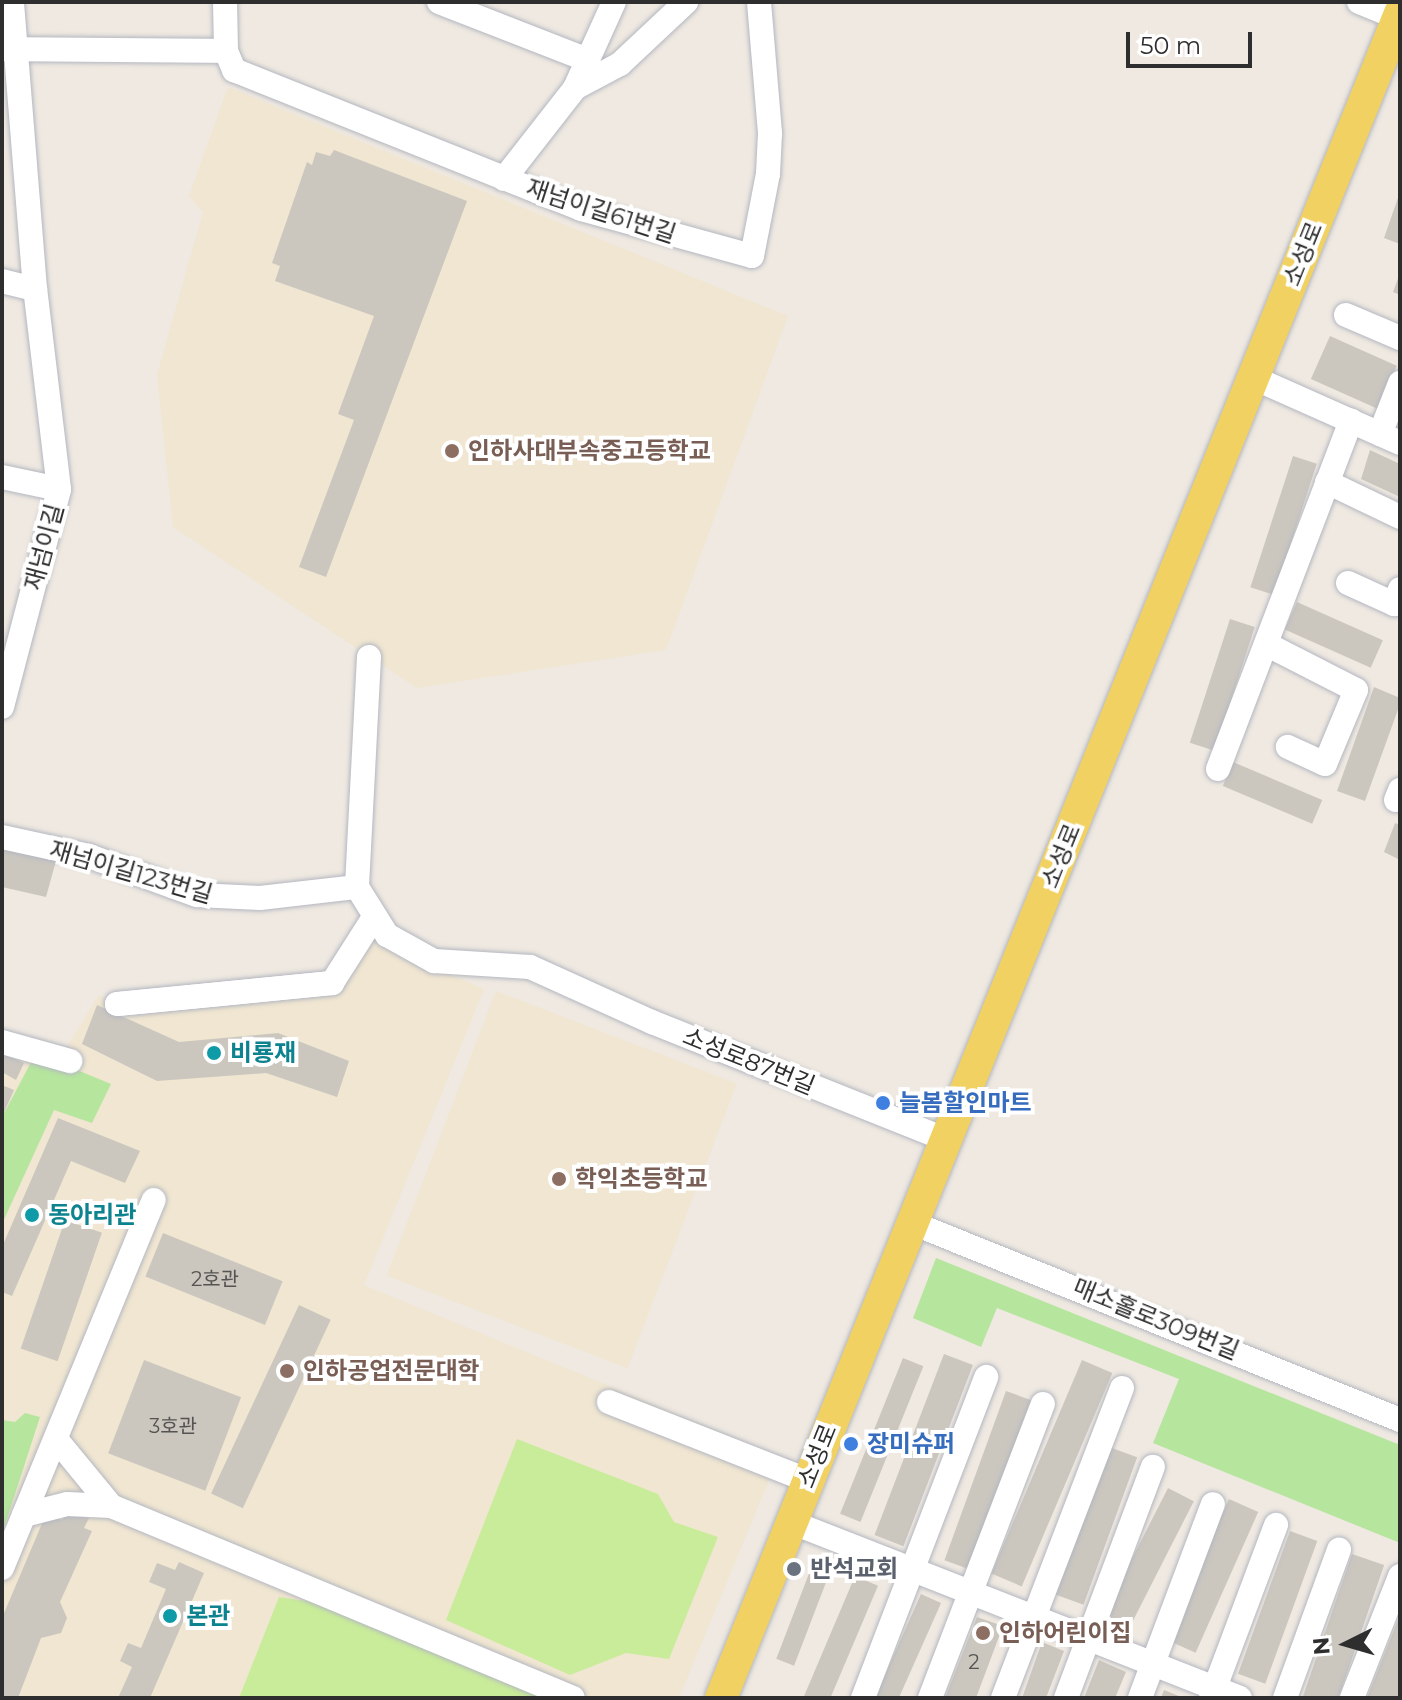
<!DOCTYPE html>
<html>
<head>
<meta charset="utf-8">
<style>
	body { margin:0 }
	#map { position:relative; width:1402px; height:1700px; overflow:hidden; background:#efe9e1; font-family:Montserrat,"Noto Sans KR",sans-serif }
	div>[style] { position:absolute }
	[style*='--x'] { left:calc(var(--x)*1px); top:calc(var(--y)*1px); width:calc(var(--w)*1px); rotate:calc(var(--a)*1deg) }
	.education>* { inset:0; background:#f0e6d1; transform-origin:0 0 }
	.green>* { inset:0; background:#b6e59e }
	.pitch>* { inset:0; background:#c9ec9a }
	.building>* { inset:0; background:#cbc7bf; transform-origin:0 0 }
	.roads { filter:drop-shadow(0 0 2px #b4b7c1) drop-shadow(0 0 2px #b4b7c1) }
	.minor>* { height:24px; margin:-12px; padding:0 12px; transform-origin:12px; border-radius:12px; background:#fff }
	.major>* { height:32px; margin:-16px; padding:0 16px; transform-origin:16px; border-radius:16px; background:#f2d163 }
	.dots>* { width:22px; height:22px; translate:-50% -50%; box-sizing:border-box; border:4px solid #fff; border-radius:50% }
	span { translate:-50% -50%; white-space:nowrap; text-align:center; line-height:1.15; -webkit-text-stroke:8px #fff; paint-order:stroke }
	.number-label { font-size:20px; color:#555452 }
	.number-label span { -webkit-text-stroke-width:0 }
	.street-label { font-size:24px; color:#2e2e2e }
	.education-label { font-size:24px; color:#785e54; font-weight:700 }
	.left { translate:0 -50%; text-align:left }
	.culture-label { font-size:24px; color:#0d838f; font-weight:700 }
	.shop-label { font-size:24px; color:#366cbe; font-weight:700 }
	.worship-label { font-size:24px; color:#5b616d; font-weight:700 }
	.frame { position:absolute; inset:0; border:4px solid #2e2e2e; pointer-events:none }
	.north { position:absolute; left:1306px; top:1604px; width:80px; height:80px; -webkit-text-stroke:6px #fff; paint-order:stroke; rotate:265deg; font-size:22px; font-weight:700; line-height:32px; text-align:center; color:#2e2e2e }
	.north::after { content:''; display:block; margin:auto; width:28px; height:36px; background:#2e2e2e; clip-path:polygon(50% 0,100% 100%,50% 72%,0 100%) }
	.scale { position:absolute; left:1126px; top:32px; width:126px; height:36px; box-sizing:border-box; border:4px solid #2e2e2e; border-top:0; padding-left:10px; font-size:24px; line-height:28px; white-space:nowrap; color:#2e2e2e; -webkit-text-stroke:6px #fff; paint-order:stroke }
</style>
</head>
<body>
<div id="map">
	<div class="education">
		<div style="clip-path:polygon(228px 87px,788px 316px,666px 650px,417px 688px,173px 527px,157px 375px,203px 212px,189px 196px)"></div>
		<div style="clip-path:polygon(374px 933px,426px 964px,484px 989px,364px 1285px,779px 1456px,679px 1698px,2px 1698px,2px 1037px,64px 1051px,99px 995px,118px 1008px,333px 990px)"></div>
		<div style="left:496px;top:991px;width:258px;height:305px;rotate:21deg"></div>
	</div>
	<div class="green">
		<div style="clip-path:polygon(36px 1053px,111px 1084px,92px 1123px,54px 1110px,2px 1224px,2px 1117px)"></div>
		<div style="clip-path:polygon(936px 1258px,1400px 1445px,1400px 1543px,1153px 1443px,1179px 1379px,997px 1308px,981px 1347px,913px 1318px)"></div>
		<div style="clip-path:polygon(25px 1413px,40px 1417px,2px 1534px,2px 1420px,15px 1422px)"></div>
	</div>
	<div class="pitch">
		<div style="clip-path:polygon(517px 1439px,658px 1494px,674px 1522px,718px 1537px,669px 1659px,626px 1653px,570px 1675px,446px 1620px)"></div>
		<div style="clip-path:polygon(279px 1597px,352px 1608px,542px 1698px,239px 1698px)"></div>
	</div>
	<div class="building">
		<div style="clip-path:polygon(334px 150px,467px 201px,326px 577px,299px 567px,354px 420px,338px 414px,374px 316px,275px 281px,280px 266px,272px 263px,307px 162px,312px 165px,316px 152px,330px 156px)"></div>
		<div style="clip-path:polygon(1400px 192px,1400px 244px,1384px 238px)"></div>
		<div style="clip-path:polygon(1400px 273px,1400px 295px,1393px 292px)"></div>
		<div style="left:1330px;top:336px;width:73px;height:47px;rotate:24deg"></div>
		<div style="clip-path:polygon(1370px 450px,1400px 464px,1400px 497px,1361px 479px)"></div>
		<div style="left:1293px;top:456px;width:25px;height:138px;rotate:18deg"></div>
		<div style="left:1297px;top:602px;width:94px;height:30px;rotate:24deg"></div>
		<div style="left:1230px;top:619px;width:26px;height:130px;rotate:18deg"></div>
		<div style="clip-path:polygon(1374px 687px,1400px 698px,1400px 704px,1365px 801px,1337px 791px)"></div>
		<div style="left:1233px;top:762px;width:97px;height:26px;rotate:23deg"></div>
		<div style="clip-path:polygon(1395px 823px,1400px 825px,1400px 860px,1384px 852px)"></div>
		<div style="clip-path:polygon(2px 836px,59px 850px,46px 897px,2px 887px)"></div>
		<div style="clip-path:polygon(97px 1005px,179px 1042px,278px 1033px,349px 1061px,337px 1097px,266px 1073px,157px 1081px,82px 1044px)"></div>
		<div style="clip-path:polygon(2px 1053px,24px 1063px,16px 1080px,2px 1072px)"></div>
		<div style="clip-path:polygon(2px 1085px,14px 1090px,2px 1117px)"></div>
		<div style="clip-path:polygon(58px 1118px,140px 1151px,125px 1183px,71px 1161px,12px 1296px,2px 1292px,2px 1247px)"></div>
		<div style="left:65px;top:1220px;width:39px;height:136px;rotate:19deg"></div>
		<div style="left:163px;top:1233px;width:129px;height:47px;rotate:22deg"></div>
		<div style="left:299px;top:1305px;width:35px;height:208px;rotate:25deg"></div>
		<div style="left:944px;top:1354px;width:31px;height:194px;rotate:21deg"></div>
		<div style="left:903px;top:1358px;width:22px;height:168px;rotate:22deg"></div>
		<div style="left:144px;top:1360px;width:104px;height:100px;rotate:21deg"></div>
		<div style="left:1082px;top:1360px;width:33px;height:232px;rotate:23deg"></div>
		<div style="left:1006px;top:1391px;width:27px;height:180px;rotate:20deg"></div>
		<div style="left:1109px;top:1447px;width:30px;height:157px;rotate:20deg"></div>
		<div style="left:1168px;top:1488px;width:29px;height:149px;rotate:27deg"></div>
		<div style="left:1229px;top:1499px;width:32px;height:154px;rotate:24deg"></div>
		<div style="clip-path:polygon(66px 1511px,89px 1518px,84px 1528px,92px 1531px,60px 1602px,67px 1618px,61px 1633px,41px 1638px,18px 1698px,2px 1698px,2px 1618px,46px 1514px,62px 1520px)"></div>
		<div style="left:1290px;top:1531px;width:29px;height:152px;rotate:20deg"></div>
		<div style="left:1352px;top:1554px;width:34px;height:154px;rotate:19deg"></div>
		<div style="left:815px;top:1558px;width:19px;height:108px;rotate:21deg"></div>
		<div style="clip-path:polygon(179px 1562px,204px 1573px,150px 1698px,118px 1698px,132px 1667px,120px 1661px,128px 1643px,141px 1648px,166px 1589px,149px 1582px,157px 1563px,175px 1570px)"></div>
		<div style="left:855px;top:1576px;width:25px;height:130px;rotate:23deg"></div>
		<div style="left:921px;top:1594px;width:22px;height:111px;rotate:24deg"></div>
		<div style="clip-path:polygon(1400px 1615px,1400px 1698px,1367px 1698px)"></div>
		<div style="clip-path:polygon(977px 1617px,1003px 1626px,976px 1698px,945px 1698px)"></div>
		<div style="clip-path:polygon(1042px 1642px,1064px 1651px,1046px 1698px,1022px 1698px)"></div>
		<div style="clip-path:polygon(1099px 1660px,1126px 1672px,1115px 1698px,1084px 1698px)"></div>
		<div style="clip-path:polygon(1164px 1690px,1184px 1698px,1161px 1698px)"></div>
	</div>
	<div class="roads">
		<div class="minor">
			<div style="--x:225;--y:2;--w:49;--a:88.8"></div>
			<div style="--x:226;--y:51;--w:21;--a:67"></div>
			<div style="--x:234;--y:70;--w:374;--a:21.8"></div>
			<div style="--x:581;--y:209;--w:177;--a:15.4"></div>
			<div style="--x:752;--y:256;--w:84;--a:-79"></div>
			<div style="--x:768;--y:174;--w:41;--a:-87.2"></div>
			<div style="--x:770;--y:133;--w:131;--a:-94.8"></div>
			<div style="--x:439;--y:2;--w:160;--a:21.3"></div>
			<div style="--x:1359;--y:2;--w:42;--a:22.3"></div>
			<div style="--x:2;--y:49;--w:224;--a:0.5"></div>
			<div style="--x:575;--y:88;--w:51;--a:-28.1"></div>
			<div style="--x:620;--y:64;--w:91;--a:-43.2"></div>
			<div style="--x:504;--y:179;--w:115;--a:-52"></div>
			<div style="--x:575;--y:88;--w:94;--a:-65.6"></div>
			<div style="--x:2;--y:281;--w:34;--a:14"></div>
			<div style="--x:1346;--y:315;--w:59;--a:23.1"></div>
			<div style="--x:1254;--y:378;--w:160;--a:24"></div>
			<div style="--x:1380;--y:434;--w:55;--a:-68.6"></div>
			<div style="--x:2;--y:477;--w:58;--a:11.9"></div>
			<div style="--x:1327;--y:482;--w:81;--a:25.6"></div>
			<div style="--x:1348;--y:583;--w:51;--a:24.5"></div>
			<div style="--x:1394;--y:604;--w:16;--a:-68"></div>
			<div style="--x:1266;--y:644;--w:101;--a:27.1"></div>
			<div style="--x:1356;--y:690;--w:80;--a:112.7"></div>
			<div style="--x:1325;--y:764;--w:41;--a:-155.3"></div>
			<div style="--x:369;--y:657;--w:230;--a:93"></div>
			<div style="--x:357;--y:887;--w:57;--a:58"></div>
			<div style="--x:387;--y:935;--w:54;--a:29"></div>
			<div style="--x:434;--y:961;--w:96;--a:3.6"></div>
			<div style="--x:530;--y:967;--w:134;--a:24.3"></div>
			<div style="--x:652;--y:1022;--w:315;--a:21.8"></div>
			<div style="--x:2;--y:707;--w:225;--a:-75.3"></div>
			<div style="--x:59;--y:489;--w:201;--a:-96.8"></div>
			<div style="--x:35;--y:289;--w:288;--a:-94.6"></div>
			<div style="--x:1218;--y:769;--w:373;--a:-69.1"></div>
			<div style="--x:1396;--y:800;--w:11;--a:-68"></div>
			<div style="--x:2;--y:837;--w:89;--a:12.3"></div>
			<div style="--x:89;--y:856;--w:115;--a:19.9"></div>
			<div style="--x:197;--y:895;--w:63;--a:2.7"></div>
			<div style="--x:260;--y:898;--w:98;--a:-6.5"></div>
			<div style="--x:332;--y:983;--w:216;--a:174.4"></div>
			<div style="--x:117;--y:1004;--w:94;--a:-5.5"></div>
			<div style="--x:211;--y:995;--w:122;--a:-5.7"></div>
			<div style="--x:332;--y:983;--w:78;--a:-57.5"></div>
			<div style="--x:2;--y:1042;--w:71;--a:15.6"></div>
			<div style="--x:910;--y:1222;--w:528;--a:22"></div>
			<div style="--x:609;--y:1402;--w:213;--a:21.5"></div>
			<div style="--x:56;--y:1439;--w:87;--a:50.6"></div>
			<div style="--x:111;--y:1506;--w:500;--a:22.57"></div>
			<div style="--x:24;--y:1515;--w:44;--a:-14.3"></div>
			<div style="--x:67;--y:1504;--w:44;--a:2.6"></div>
			<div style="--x:791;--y:1522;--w:482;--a:21.4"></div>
			<div style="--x:2;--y:1568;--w:398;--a:-67.6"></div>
			<div style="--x:863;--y:1698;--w:344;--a:-69"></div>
			<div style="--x:930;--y:1698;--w:315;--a:-69"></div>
			<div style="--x:1003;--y:1698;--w:332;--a:-69"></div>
			<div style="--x:1066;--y:1698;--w:247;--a:-69.4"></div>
			<div style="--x:1140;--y:1698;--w:207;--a:-69.4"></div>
			<div style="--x:1211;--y:1698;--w:185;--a:-69.4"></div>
			<div style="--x:1285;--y:1698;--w:158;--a:-70"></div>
			<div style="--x:1352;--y:1698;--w:131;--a:-68.5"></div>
		</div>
		<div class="major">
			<div style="--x:721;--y:1698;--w:1817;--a:-68.05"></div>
		</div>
	</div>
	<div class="dots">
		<div style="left:452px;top:451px;background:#8d6e63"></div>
		<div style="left:214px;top:1053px;background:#0f9aa8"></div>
		<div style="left:883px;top:1103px;background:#3f7fe0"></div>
		<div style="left:559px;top:1179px;background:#8d6e63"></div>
		<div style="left:32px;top:1215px;background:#0f9aa8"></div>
		<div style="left:287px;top:1371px;background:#8d6e63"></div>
		<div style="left:851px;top:1444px;background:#3f7fe0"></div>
		<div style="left:794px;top:1569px;background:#6b7280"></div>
		<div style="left:170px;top:1616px;background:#0f9aa8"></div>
		<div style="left:983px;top:1633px;background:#8d6e63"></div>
	</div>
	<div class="number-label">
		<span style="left:215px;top:1279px">2호관</span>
		<span style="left:173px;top:1426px">3호관</span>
		<span style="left:974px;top:1662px">2</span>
	</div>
	<div class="street-label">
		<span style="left:601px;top:211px;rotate:18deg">재넘이길61번길</span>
		<span style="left:1303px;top:254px;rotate:-68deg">소성로</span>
		<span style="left:44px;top:547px;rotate:-75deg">재넘이길</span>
		<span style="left:1061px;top:856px;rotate:-68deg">소성로</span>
		<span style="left:131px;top:872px;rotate:16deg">재넘이길123번길</span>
		<span style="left:749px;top:1061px;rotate:22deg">소성로87번길</span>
		<span style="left:1156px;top:1319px;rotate:22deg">매소홀로309번길</span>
		<span style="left:817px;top:1456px;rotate:-68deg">소성로</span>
	</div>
	<div class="education-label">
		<span class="left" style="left:468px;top:451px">인하사대부속중고등학교</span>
		<span class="left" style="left:575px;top:1179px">학익초등학교</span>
		<span class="left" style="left:303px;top:1371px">인하공업전문대학</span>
		<span class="left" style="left:999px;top:1633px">인하어린이집</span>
	</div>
	<div class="culture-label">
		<span class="left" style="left:230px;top:1053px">비룡재</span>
		<span class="left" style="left:48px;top:1215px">동아리관</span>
		<span class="left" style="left:186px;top:1616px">본관</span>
	</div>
	<div class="shop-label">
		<span class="left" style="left:899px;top:1103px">늘봄할인마트</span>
		<span class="left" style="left:867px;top:1444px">장미슈퍼</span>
	</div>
	<div class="worship-label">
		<span class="left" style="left:810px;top:1569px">반석교회</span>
	</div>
	<div class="frame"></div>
	<div class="north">N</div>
	<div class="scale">50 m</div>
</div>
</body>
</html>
